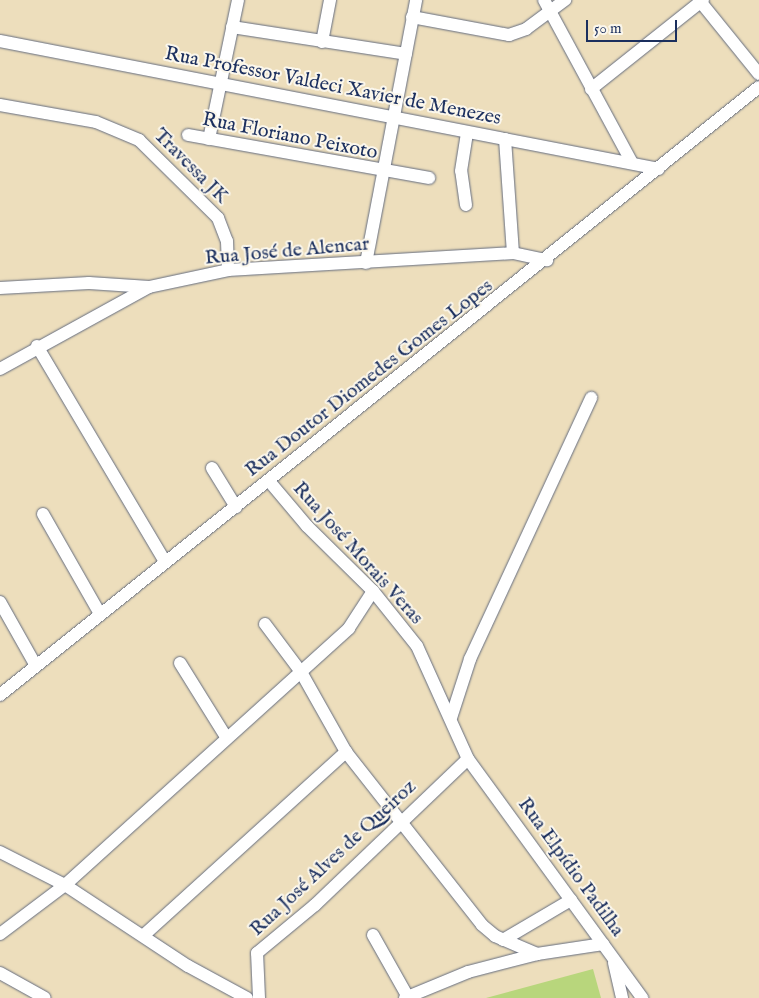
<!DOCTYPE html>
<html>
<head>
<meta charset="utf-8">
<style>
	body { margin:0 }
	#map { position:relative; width:759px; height:998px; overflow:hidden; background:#eddebc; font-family:"IM FELL English",serif }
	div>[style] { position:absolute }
	.green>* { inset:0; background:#b8d67c }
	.roads { filter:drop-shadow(0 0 1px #646c7f) drop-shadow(0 0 1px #646c7f) }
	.minor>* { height:12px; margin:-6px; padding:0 6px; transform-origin:6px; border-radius:6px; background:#fff }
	span { translate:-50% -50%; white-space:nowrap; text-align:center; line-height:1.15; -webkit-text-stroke:4px #fbf7ec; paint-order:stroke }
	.street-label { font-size:20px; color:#1b2f5e }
	.scale { position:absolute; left:586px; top:20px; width:91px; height:22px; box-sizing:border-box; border:2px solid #1b2f5e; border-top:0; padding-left:6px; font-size:15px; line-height:18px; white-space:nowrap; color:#1b2f5e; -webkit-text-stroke:4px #fbf7ec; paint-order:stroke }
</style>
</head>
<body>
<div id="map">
	<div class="green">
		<i style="clip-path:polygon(593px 969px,601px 998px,486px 998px)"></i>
	</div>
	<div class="roads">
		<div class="minor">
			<i style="left:544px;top:0;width:185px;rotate:61.6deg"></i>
			<i style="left:699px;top:0;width:95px;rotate:51deg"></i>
			<i style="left:412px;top:17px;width:99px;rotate:10.5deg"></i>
			<i style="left:509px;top:35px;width:18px;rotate:-19deg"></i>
			<i style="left:526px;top:29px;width:49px;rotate:-36.6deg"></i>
			<i style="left:232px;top:27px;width:176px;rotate:8.8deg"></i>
			<i style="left:0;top:41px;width:671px;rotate:10.99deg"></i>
			<i style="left:322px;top:42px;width:43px;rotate:-79.2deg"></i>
			<i style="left:591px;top:89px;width:143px;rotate:-38.5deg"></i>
			<i style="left:0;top:105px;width:97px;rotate:10deg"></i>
			<i style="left:96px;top:122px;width:47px;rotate:22.7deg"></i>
			<i style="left:139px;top:140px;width:111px;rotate:44.6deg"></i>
			<i style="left:218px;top:218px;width:25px;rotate:69deg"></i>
			<i style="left:227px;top:241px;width:29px;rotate:88deg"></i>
			<i style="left:188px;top:135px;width:245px;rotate:10.1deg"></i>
			<i style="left:209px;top:139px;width:142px;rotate:-78.2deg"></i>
			<i style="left:505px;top:139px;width:114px;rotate:86deg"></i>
			<i style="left:466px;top:205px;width:34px;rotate:-98deg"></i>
			<i style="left:461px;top:171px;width:39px;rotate:-81deg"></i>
			<i style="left:366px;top:263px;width:268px;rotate:-79.2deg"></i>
			<i style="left:0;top:288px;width:89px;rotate:-3.2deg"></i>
			<i style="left:89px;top:283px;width:60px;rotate:3.8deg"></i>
			<i style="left:149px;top:287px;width:81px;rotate:-12.1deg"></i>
			<i style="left:228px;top:270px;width:286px;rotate:-3.4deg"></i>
			<i style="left:513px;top:253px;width:35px;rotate:12deg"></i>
			<i style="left:37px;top:346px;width:251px;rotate:59.3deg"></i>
			<i style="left:0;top:369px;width:170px;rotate:-28.8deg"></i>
			<i style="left:212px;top:468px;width:46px;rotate:58.4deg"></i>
			<i style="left:269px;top:481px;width:59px;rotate:49.8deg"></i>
			<i style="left:307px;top:526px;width:93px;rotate:44.6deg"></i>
			<i style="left:373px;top:591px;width:70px;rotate:51.3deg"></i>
			<i style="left:417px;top:646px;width:124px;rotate:65.7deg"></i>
			<i style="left:468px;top:759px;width:296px;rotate:53.9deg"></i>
			<i style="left:43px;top:514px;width:115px;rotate:60.3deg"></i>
			<i style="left:0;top:602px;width:73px;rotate:60.6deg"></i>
			<i style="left:265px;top:624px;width:60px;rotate:53.1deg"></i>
			<i style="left:301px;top:672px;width:92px;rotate:60.6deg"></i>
			<i style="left:346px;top:752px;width:220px;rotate:51.8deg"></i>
			<i style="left:482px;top:925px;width:17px;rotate:40deg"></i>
			<i style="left:495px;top:936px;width:46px;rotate:23.2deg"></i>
			<i style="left:180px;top:663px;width:87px;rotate:58.1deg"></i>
			<i style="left:0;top:695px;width:972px;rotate:-38.7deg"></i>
			<i style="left:451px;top:718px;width:62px;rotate:-72.1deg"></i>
			<i style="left:470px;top:659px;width:288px;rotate:-65.1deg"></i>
			<i style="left:0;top:852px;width:73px;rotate:26.9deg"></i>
			<i style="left:65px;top:885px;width:147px;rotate:33.4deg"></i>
			<i style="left:188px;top:966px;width:67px;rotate:28.5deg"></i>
			<i style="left:0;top:934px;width:81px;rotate:-37deg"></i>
			<i style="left:65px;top:885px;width:383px;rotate:-42.1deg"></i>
			<i style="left:349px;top:628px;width:44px;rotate:-57deg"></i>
			<i style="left:144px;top:935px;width:273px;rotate:-42.2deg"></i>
			<i style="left:373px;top:935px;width:71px;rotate:60.6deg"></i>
			<i style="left:503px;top:940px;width:79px;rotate:-30.5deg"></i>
			<i style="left:614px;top:963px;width:36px;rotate:77deg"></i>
			<i style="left:0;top:973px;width:51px;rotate:29.1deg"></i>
			<i style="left:259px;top:998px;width:45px;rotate:-92.5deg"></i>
			<i style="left:257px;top:953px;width:75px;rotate:-39.6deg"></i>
			<i style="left:315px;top:905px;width:211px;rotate:-43.7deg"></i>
			<i style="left:405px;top:998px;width:68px;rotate:-22.4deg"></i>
			<i style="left:468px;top:972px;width:71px;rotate:-14.6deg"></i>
			<i style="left:537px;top:954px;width:67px;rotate:-8.6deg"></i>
		</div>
	</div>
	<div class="street-label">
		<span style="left:333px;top:86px;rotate:11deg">Rua Professor Valdeci Xavier de Menezes</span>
		<span style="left:290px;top:136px;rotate:11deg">Rua Floriano Peixoto</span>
		<span style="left:191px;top:166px;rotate:45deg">Travessa JK</span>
		<span style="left:287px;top:251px;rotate:-5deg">Rua José de Alencar</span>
		<span style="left:369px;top:378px;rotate:-38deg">Rua Doutor Diomedes Gomes Lopes</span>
		<span style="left:358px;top:553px;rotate:48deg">Rua José Morais Veras</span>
		<span style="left:333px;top:858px;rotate:-43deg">Rua José Alves de Queiroz</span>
		<span style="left:571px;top:867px;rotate:54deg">Rua Elpídio Padilha</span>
	</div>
	<div class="scale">50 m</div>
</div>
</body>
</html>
